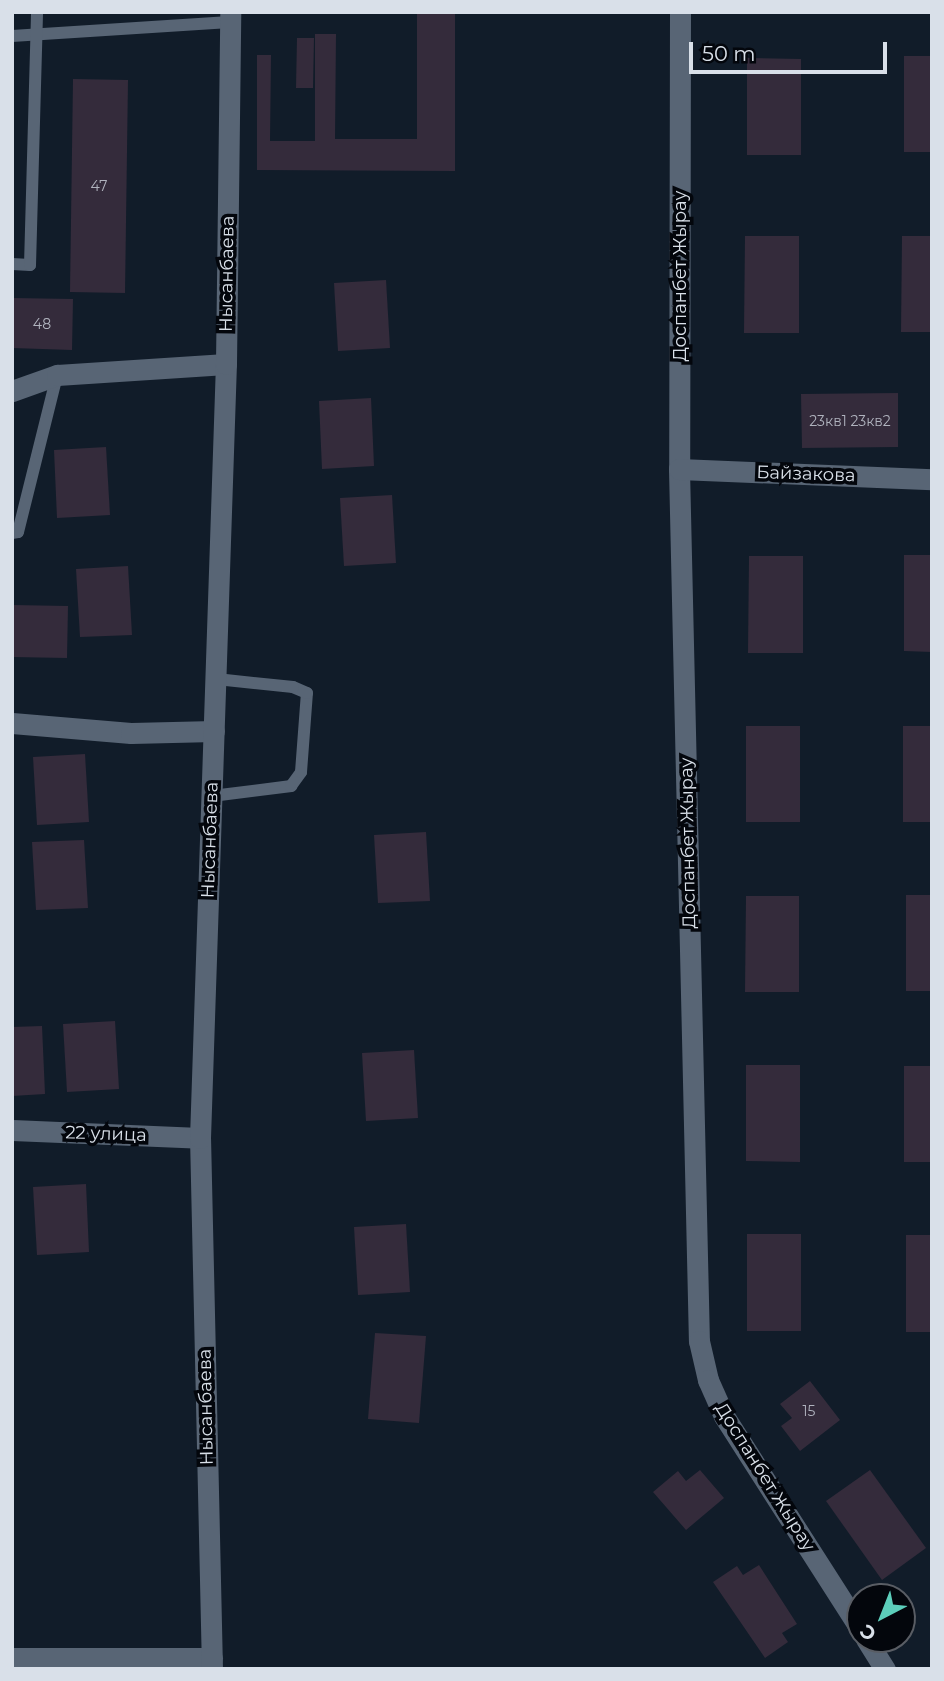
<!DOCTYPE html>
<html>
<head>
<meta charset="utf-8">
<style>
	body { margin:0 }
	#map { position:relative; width:944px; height:1681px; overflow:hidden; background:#111c29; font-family:Montserrat,sans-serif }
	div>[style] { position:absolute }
	.building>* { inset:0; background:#342b3b }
	.service>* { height:12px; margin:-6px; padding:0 6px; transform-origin:6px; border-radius:6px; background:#586575 }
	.minor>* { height:21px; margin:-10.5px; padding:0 10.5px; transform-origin:10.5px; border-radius:10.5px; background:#586575 }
	.tertiary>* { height:21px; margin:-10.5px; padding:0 10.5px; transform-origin:10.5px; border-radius:10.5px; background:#586575 }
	span { translate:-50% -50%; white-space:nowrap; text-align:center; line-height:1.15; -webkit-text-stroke:7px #03060c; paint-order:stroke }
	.number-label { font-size:14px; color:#b0b3be }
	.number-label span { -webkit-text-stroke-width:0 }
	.street-label { font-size:18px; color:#d9e0e9 }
	.frame { position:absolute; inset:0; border:14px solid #d9e0e9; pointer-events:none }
	.north { position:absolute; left:846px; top:1583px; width:70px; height:70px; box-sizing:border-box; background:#03060c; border:2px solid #595d64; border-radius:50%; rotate:222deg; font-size:19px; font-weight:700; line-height:28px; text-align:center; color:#d9e0e9 }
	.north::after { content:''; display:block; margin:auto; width:24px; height:32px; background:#5ccebb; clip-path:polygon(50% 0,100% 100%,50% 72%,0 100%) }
	.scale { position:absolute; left:689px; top:42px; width:198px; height:32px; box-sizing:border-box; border:4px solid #d9e0e9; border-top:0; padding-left:9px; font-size:21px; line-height:24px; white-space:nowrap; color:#d9e0e9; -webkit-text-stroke:5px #03060c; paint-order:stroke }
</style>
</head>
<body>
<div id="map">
	<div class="building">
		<i style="clip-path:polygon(417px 12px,455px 12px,455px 171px,257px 170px,257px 55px,271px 55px,270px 141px,315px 141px,315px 34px,336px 34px,335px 139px,417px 139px)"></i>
		<i style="clip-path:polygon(297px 38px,314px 38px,313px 88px,296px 88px)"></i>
		<i style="clip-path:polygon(904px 56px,932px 56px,932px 152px,904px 152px)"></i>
		<i style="clip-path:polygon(747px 58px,801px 59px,801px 155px,747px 155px)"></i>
		<i style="clip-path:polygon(73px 79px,128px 80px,125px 293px,70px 292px)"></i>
		<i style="clip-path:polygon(745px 236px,799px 236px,799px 333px,744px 333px)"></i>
		<i style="clip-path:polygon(902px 236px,932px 236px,932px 332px,901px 332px)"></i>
		<i style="clip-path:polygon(386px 280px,390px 348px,338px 351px,334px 283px)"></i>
		<i style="clip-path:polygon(12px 298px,73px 299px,72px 350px,12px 348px)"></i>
		<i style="clip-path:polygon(898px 393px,898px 447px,802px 448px,801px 394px)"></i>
		<i style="clip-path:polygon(371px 398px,374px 466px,322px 469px,319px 401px)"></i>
		<i style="clip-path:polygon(106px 447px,110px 515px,57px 518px,54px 450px)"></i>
		<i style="clip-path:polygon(392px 495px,396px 563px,344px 566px,340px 498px)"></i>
		<i style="clip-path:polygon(904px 555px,932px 555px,932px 652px,904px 651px)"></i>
		<i style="clip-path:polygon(749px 556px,803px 556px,803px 653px,748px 653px)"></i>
		<i style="clip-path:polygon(128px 566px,132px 635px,80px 637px,76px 569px)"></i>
		<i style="clip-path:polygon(12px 605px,68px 606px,67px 658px,12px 657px)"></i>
		<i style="clip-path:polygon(746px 726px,800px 726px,800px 822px,746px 822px)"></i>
		<i style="clip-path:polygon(903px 726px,932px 726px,932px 822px,903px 822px)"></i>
		<i style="clip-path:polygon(85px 754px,89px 822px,37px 825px,33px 757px)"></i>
		<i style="clip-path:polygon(426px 832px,430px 901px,378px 903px,374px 835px)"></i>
		<i style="clip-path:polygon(84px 840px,88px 908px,36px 910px,32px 842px)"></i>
		<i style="clip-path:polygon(906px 895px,932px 895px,932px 991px,906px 991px)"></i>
		<i style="clip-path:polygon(746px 896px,799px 896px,799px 992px,745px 992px)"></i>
		<i style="clip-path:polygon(115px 1021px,119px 1089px,67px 1092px,63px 1024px)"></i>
		<i style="clip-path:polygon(42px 1026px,45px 1094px,12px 1096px,12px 1027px)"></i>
		<i style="clip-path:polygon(414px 1050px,418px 1118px,366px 1121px,362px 1053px)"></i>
		<i style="clip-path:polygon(746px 1065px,800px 1065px,800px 1162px,746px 1161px)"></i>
		<i style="clip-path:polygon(904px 1066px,932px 1066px,932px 1162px,904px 1162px)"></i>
		<i style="clip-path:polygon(86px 1184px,89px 1252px,37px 1255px,33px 1187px)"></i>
		<i style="clip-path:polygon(406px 1224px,410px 1292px,358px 1295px,354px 1227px)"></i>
		<i style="clip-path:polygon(747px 1234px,801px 1234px,801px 1331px,747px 1331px)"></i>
		<i style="clip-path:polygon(906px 1235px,932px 1235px,932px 1332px,906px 1332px)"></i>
		<i style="clip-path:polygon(375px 1333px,426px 1336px,419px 1423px,368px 1419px)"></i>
		<i style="clip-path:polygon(810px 1381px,840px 1420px,800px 1451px,781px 1426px,792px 1418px,780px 1404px)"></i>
		<i style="clip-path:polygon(700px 1470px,724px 1498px,686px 1530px,653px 1492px,678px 1471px,686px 1481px)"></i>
		<i style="clip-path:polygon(870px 1470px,926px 1548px,882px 1580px,826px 1501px)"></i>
		<i style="clip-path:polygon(759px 1565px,797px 1624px,782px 1633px,788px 1642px,765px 1658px,713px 1582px,737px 1566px,743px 1575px)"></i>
	</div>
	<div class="service">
		<i style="left:12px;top:36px;width:218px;rotate:-3.7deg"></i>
		<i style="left:12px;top:264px;width:18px;rotate:3deg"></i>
		<i style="left:30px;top:265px;width:253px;rotate:-88.4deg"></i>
		<i style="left:12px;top:533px;width:6px;rotate:-9deg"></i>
		<i style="left:18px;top:532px;width:162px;rotate:-76deg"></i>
		<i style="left:212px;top:796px;width:80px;rotate:-7.2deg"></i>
		<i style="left:291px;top:786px;width:17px;rotate:-54deg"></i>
		<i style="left:301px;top:772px;width:79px;rotate:-85.7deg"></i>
		<i style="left:307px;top:693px;width:15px;rotate:-157deg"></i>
		<i style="left:293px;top:687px;width:77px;rotate:-174.1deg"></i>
	</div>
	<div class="minor">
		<i style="left:680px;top:12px;width:457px;rotate:90.1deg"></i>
		<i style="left:679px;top:469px;width:872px;rotate:88.69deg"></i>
		<i style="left:699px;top:1341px;width:40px;rotate:77deg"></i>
		<i style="left:708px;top:1380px;width:39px;rotate:66deg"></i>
		<i style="left:724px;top:1416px;width:253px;rotate:57.4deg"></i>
		<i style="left:12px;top:391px;width:48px;rotate:-19.6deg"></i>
		<i style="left:57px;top:375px;width:169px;rotate:-3.7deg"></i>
		<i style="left:679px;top:469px;width:253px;rotate:2.3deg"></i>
		<i style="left:12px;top:723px;width:119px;rotate:4.8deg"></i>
		<i style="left:131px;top:733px;width:83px;rotate:-1.4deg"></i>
		<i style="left:12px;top:1130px;width:188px;rotate:2.4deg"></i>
		<i style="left:866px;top:1639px;width:36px;rotate:58deg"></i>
		<i style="left:12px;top:1658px;width:200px"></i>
	</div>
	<div class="tertiary">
		<i style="left:212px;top:1669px;width:531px;rotate:-91.29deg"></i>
		<i style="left:200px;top:1138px;width:774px;rotate:-88.08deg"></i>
		<i style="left:226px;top:364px;width:352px;rotate:-89.3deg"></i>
	</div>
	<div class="number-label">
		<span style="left:99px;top:186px">47</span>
		<span style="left:42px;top:324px">48</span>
		<span style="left:850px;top:421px">23кв1 23кв2</span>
		<span style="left:809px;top:1411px">15</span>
	</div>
	<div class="street-label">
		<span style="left:227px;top:274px;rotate:-89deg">Нысанбаева</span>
		<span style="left:680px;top:276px;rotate:-90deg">Доспанбет Жырау</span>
		<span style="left:806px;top:474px;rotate:2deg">Байзакова</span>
		<span style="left:210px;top:840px;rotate:-88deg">Нысанбаева</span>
		<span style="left:688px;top:843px;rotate:-91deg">Доспанбет Жырау</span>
		<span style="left:106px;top:1134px;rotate:2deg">22 улица</span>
		<span style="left:206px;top:1407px;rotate:-91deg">Нысанбаева</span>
		<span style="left:765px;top:1477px;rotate:58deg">Доспанбет Жырау</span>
	</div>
	<div class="frame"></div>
	<div class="north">С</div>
	<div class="scale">50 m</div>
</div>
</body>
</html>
